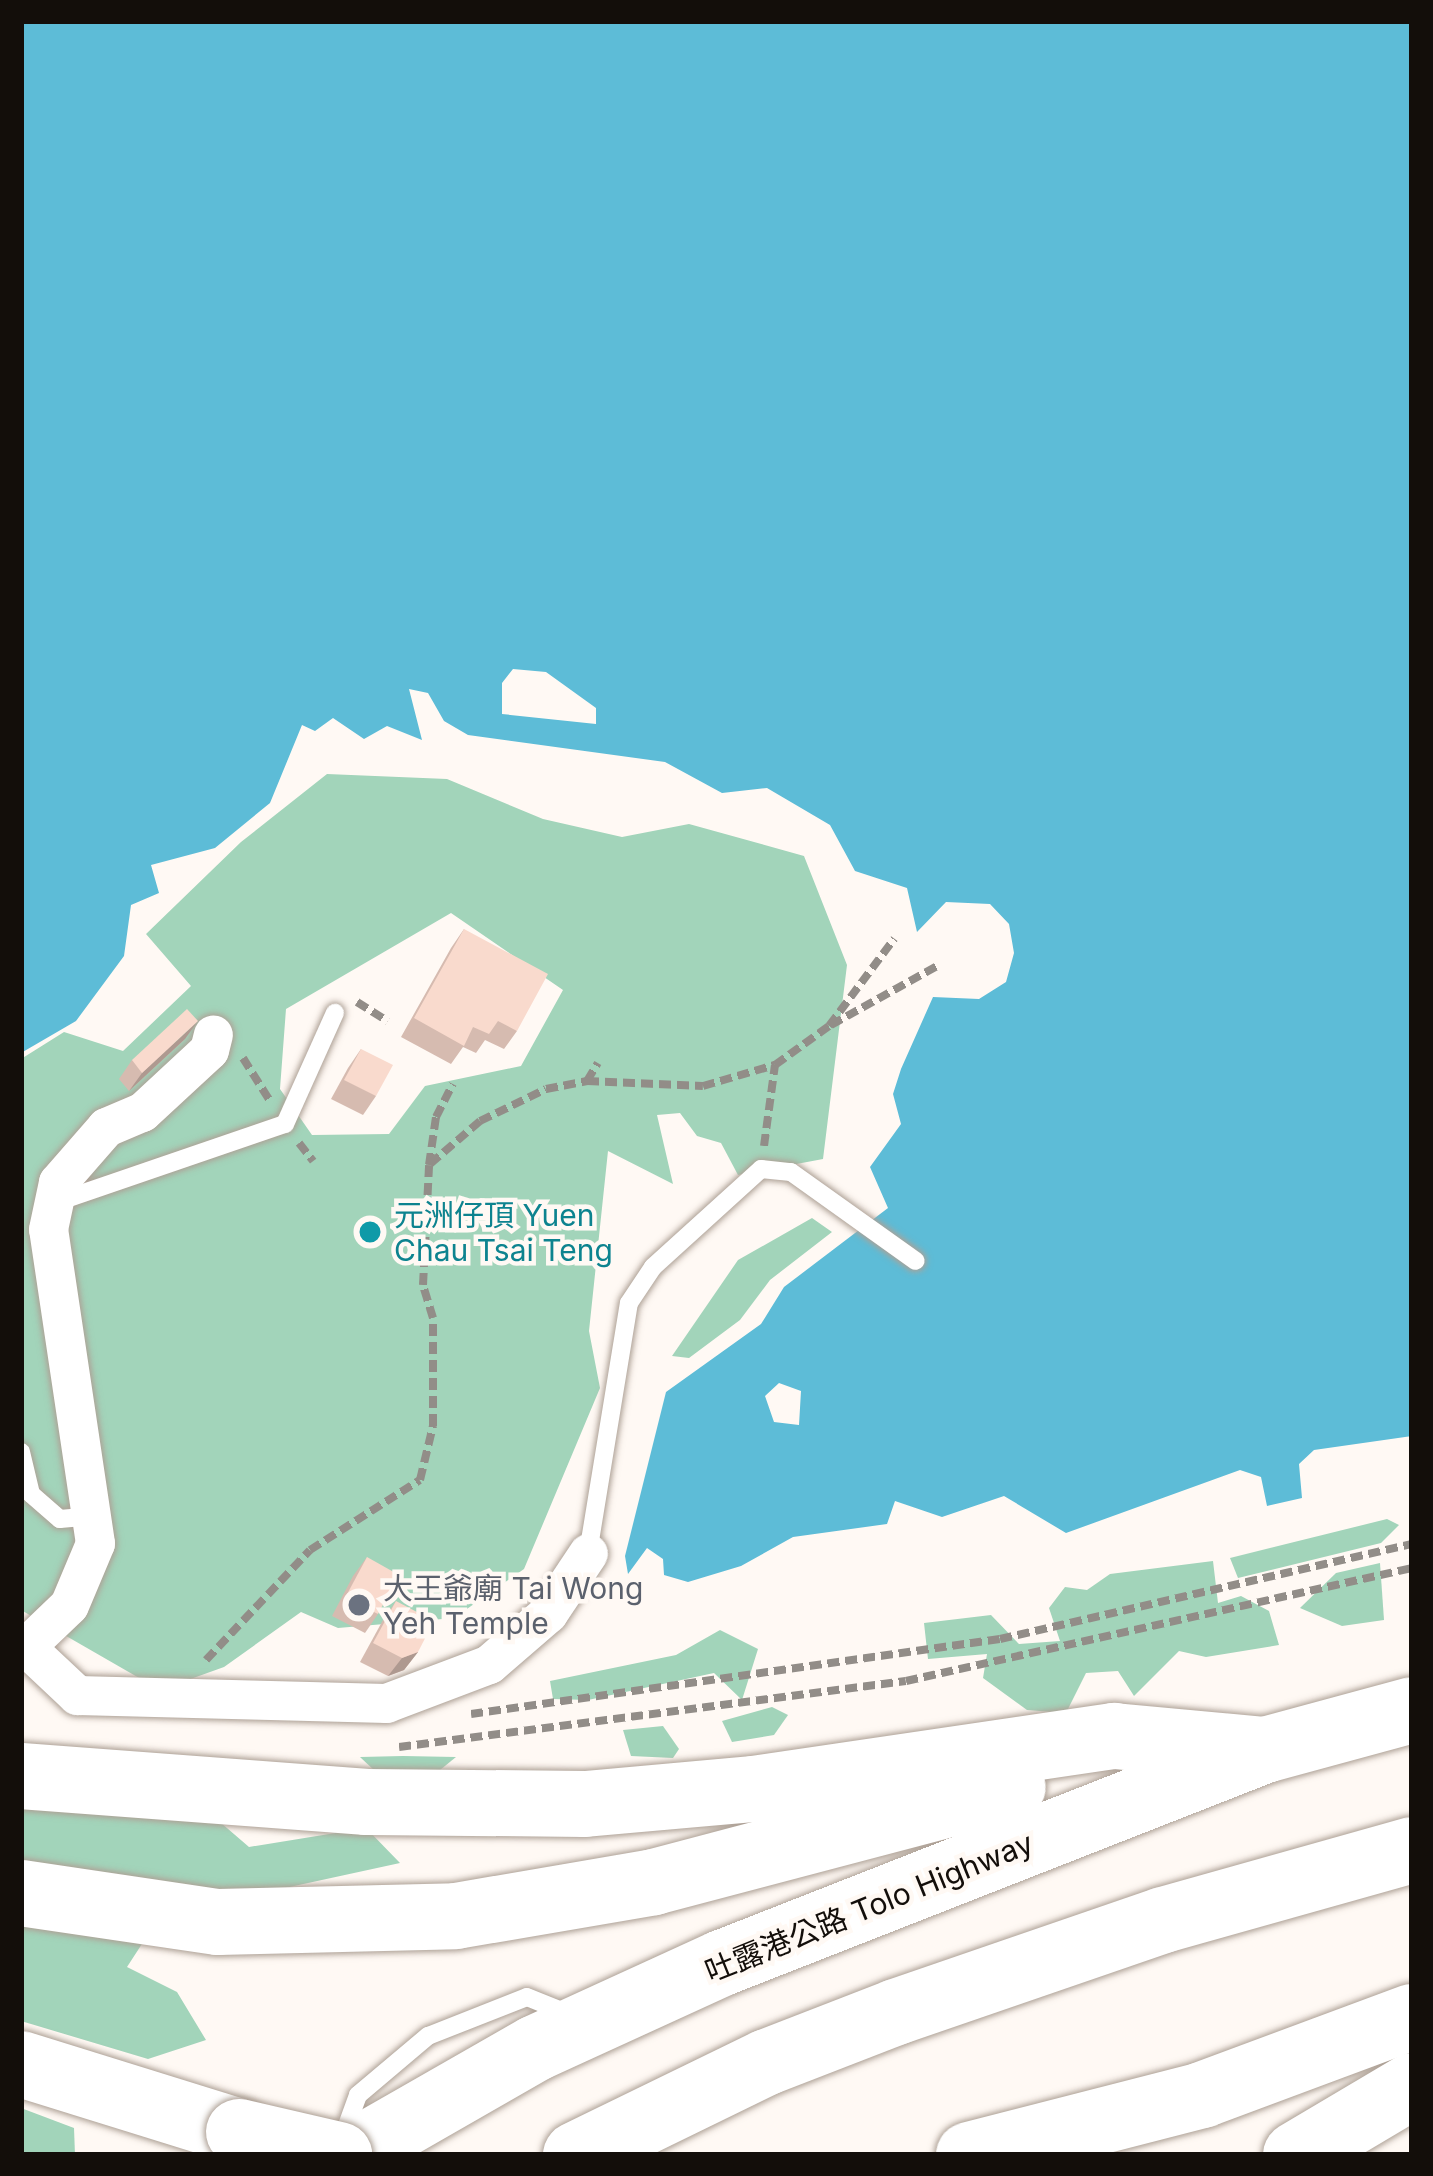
<!DOCTYPE html>
<html>
<head>
<meta charset="utf-8">
<style>
	body { margin:0 }
	#map { position:relative; width:1433px; height:2176px; overflow:hidden; background:#fff9f4; font-family:Inter,"Noto Sans TC",sans-serif }
	div>[style] { position:absolute }
	.green>* { inset:0; background:#a2d4ba }
	.water>* { inset:0; background:#5dbcd7 }
	.path>* { height:8px; margin-top:-4px; transform-origin:0; background:repeating-linear-gradient(90deg,#928d88 0 12px,transparent 0 18px) }
	.roads { filter:drop-shadow(0 0 3px #aea196) drop-shadow(0 0 3px #aea196) }
	.service>* { height:18px; margin:-9px; padding:0 9px; transform-origin:9px; border-radius:9px; background:#fff }
	.minor>* { height:39px; margin:-19.5px; padding:0 19.5px; transform-origin:19.5px; border-radius:19.5px; background:#fff }
	.motorway>* { height:66px; margin:-33px; padding:0 33px; transform-origin:33px; border-radius:33px; background:#fff }
	.bridges { filter:drop-shadow(0 0 3px #aea196) drop-shadow(0 0 3px #aea196) }
	.motorway-bridge>* { height:66px; margin:-33px; padding:0 33px; transform-origin:33px; border-radius:33px; background:#fff }
	.wall>* { inset:0; background:#d6bbb0 }
	.shaded-wall>* { inset:0; background:#ae9990 }
	.building>* { inset:0; background:#f9dacd }
	.dots>* { width:33px; height:33px; translate:-50% -50%; box-sizing:border-box; border:6px solid #fff9f4; border-radius:50% }
	span { translate:-50% -50%; white-space:nowrap; text-align:center; line-height:1.15; -webkit-text-stroke:9px #fff9f4; paint-order:stroke }
	.culture-label { font-size:30px; color:#0d838f }
	.left { translate:0 -50%; text-align:left }
	.worship-label { font-size:30px; color:#5b616d }
	.street-label { font-size:30px; color:#130e0a }
	.frame { position:absolute; inset:0; border:24px solid #130e0a; pointer-events:none }
</style>
</head>
<body>
<div id="map">
	<div class="green">
		<i style="clip-path:polygon(evenodd,327px 774px,447px 779px,543px 819px,622px 837px,689px 824px,804px 856px,847px 965px,823px 1159px,738px 1175px,721px 1143px,697px 1136px,680px 1113px,657px 1115px,673px 1184px,608px 1151px,589px 1331px,600px 1388px,524px 1569px,454px 1618px,338px 1628px,301px 1612px,224px 1667px,160px 1690px,21px 1610px,21px 1059px,64px 1032px,123px 1051px,191px 986px,146px 934px,241px 842px,327px 774px,451px 913px,563px 990px,521px 1066px,425px 1086px,389px 1134px,312px 1135px,280px 1089px,286px 1009px,451px 913px)"></i>
		<i style="clip-path:polygon(812px 1218px,832px 1232px,770px 1280px,740px 1320px,689px 1358px,672px 1356px,738px 1260px)"></i>
		<i style="clip-path:polygon(1387px 1519px,1399px 1525px,1381px 1543px,1238px 1578px,1230px 1558px)"></i>
		<i style="clip-path:polygon(1213px 1561px,1218px 1603px,1241px 1596px,1269px 1611px,1279px 1645px,1206px 1657px,1179px 1651px,1134px 1696px,1118px 1671px,1086px 1673px,1066px 1713px,1027px 1710px,983px 1678px,987px 1654px,928px 1659px,924px 1623px,991px 1615px,1019px 1644px,1060px 1641px,1049px 1608px,1065px 1587px,1087px 1590px,1110px 1574px)"></i>
		<i style="clip-path:polygon(1380px 1563px,1384px 1620px,1342px 1626px,1300px 1608px,1336px 1573px)"></i>
		<i style="clip-path:polygon(720px 1630px,758px 1649px,742px 1700px,714px 1673px,588px 1700px,553px 1699px,550px 1681px,676px 1655px)"></i>
		<i style="clip-path:polygon(772px 1707px,788px 1715px,774px 1735px,732px 1742px,722px 1721px)"></i>
		<i style="clip-path:polygon(663px 1726px,679px 1749px,673px 1758px,631px 1756px,623px 1730px)"></i>
		<i style="clip-path:polygon(360px 1757px,403px 1756px,456px 1757px,429px 1779px,376px 1772px)"></i>
		<i style="clip-path:polygon(21px 1759px,213px 1816px,249px 1847px,366px 1828px,400px 1863px,253px 1895px,151px 1930px,127px 1967px,177px 1992px,206px 2040px,148px 2059px,21px 2021px)"></i>
		<i style="clip-path:polygon(21px 2108px,74px 2128px,75px 2155px,21px 2155px)"></i>
	</div>
	<div class="water">
		<i style="clip-path:polygon(evenodd,21px 21px,1412px 21px,1412px 1436px,1314px 1450px,1299px 1464px,1302px 1498px,1267px 1506px,1261px 1477px,1240px 1470px,1066px 1533px,1004px 1496px,942px 1517px,895px 1501px,887px 1524px,793px 1537px,741px 1566px,688px 1582px,664px 1575px,663px 1559px,647px 1548px,628px 1574px,625px 1556px,666px 1392px,761px 1324px,784px 1287px,888px 1208px,870px 1167px,901px 1124px,893px 1094px,901px 1069px,933px 997px,979px 999px,1006px 982px,1014px 953px,1009px 924px,990px 904px,946px 902px,917px 932px,907px 888px,855px 871px,830px 825px,767px 788px,722px 793px,665px 762px,468px 735px,444px 721px,428px 693px,409px 689px,422px 740px,387px 726px,364px 739px,333px 718px,315px 731px,302px 725px,270px 803px,215px 848px,151px 865px,159px 893px,131px 905px,124px 956px,76px 1021px,21px 1053px,21px 21px,513px 669px,546px 672px,596px 708px,596px 724px,502px 714px,502px 683px,513px 669px,21px 21px,779px 1383px,801px 1391px,799px 1425px,774px 1422px,765px 1396px,779px 1383px)"></i>
	</div>
	<div class="path">
		<i style="left:357px;top:1002px;width:36px;rotate:32deg"></i>
		<i style="left:831px;top:1025px;width:124px;rotate:-29.1deg"></i>
		<i style="left:243px;top:1058px;width:51px;rotate:57.9deg"></i>
		<i style="left:587px;top:1081px;width:21px;rotate:-59deg"></i>
		<i style="left:299px;top:1143px;width:23px;rotate:52deg"></i>
		<i style="left:764px;top:1146px;width:82px;rotate:-82.3deg"></i>
		<i style="left:430px;top:1164px;width:66px;rotate:-40.7deg"></i>
		<i style="left:480px;top:1121px;width:73px;rotate:-25.9deg"></i>
		<i style="left:546px;top:1089px;width:42px;rotate:-11deg"></i>
		<i style="left:587px;top:1081px;width:116px;rotate:2.5deg"></i>
		<i style="left:703px;top:1086px;width:75px;rotate:-16.3deg"></i>
		<i style="left:775px;top:1065px;width:67px;rotate:-35.8deg"></i>
		<i style="left:829px;top:1026px;width:109px;rotate:-53.2deg"></i>
		<i style="left:206px;top:1660px;width:151px;rotate:-46.6deg"></i>
		<i style="left:310px;top:1550px;width:130px;rotate:-32.5deg"></i>
		<i style="left:420px;top:1480px;width:56px;rotate:-76.5deg"></i>
		<i style="left:433px;top:1426px;width:108px;rotate:-90deg"></i>
		<i style="left:433px;top:1318px;width:34px;rotate:-107deg"></i>
		<i style="left:423px;top:1285px;width:120px;rotate:-87.1deg"></i>
		<i style="left:429px;top:1165px;width:49px;rotate:-81.7deg"></i>
		<i style="left:436px;top:1117px;width:37px;rotate:-63deg"></i>
		<i style="left:471px;top:1714px;width:534px;rotate:-8.07deg"></i>
		<i style="left:1000px;top:1639px;width:423px;rotate:-13deg"></i>
		<i style="left:399px;top:1747px;width:511px;rotate:-7.42deg"></i>
		<i style="left:906px;top:1681px;width:518px;rotate:-12.59deg"></i>
	</div>
	<div class="roads">
		<div class="service">
			<i style="left:54px;top:1203px;width:244px;rotate:-18.9deg"></i>
			<i style="left:285px;top:1124px;width:122px;rotate:-65.8deg"></i>
			<i style="left:21px;top:1452px;width:43px;rotate:76.6deg"></i>
			<i style="left:31px;top:1494px;width:38px;rotate:41deg"></i>
			<i style="left:60px;top:1519px;width:34px;rotate:-5deg"></i>
			<i style="left:588px;top:1553px;width:253px;rotate:-80.7deg"></i>
			<i style="left:629px;top:1303px;width:43px;rotate:-56.3deg"></i>
			<i style="left:653px;top:1267px;width:146px;rotate:-42.2deg"></i>
			<i style="left:761px;top:1169px;width:30px;rotate:6deg"></i>
			<i style="left:791px;top:1172px;width:153px;rotate:35.5deg"></i>
			<i style="left:342px;top:2139px;width:47px;rotate:-70deg"></i>
			<i style="left:358px;top:2095px;width:92px;rotate:-40.1deg"></i>
			<i style="left:428px;top:2036px;width:106px;rotate:-21.5deg"></i>
			<i style="left:527px;top:1997px;width:45px;rotate:22deg"></i>
		</div>
		<div class="minor">
			<i style="left:29px;top:1650px;width:66px;rotate:43.2deg"></i>
			<i style="left:77px;top:1695px;width:309px;rotate:1.5deg"></i>
			<i style="left:386px;top:1703px;width:110px;rotate:-20.7deg"></i>
			<i style="left:489px;top:1664px;width:78px;rotate:-40.8deg"></i>
			<i style="left:548px;top:1613px;width:72px;rotate:-56.3deg"></i>
			<i style="left:21px;top:1651px;width:66px;rotate:-43.8deg"></i>
			<i style="left:69px;top:1605px;width:67px;rotate:-67.2deg"></i>
			<i style="left:95px;top:1543px;width:317px;rotate:-98.5deg"></i>
			<i style="left:48px;top:1229px;width:48px;rotate:-78deg"></i>
			<i style="left:58px;top:1182px;width:73px;rotate:-48.9deg"></i>
			<i style="left:106px;top:1127px;width:39px;rotate:-23deg"></i>
			<i style="left:142px;top:1112px;width:91px;rotate:-42.8deg"></i>
			<i style="left:209px;top:1050px;width:16px;rotate:-76deg"></i>
		</div>
		<div class="motorway">
			<i style="left:21px;top:1776px;width:347px;rotate:4.3deg"></i>
			<i style="left:367px;top:1802px;width:218px;rotate:0.5deg"></i>
			<i style="left:585px;top:1804px;width:170px;rotate:-5.1deg"></i>
			<i style="left:754px;top:1789px;width:364px;rotate:-8.4deg"></i>
			<i style="left:1114px;top:1736px;width:152px;rotate:5.3deg"></i>
			<i style="left:21px;top:1893px;width:199px;rotate:8.4deg"></i>
			<i style="left:218px;top:1922px;width:238px;rotate:-1.4deg"></i>
			<i style="left:456px;top:1916px;width:201px;rotate:-9.7deg"></i>
			<i style="left:654px;top:1882px;width:371px;rotate:-14.8deg"></i>
			<i style="left:21px;top:2064px;width:228px;rotate:17.3deg"></i>
			<i style="left:349px;top:2155px;width:215px;rotate:-29.8deg"></i>
			<i style="left:536px;top:2048px;width:205px;rotate:-24.6deg"></i>
			<i style="left:722px;top:1963px;width:583px;rotate:-21.42deg"></i>
			<i style="left:1265px;top:1750px;width:152px;rotate:-15.2deg"></i>
			<i style="left:576px;top:2155px;width:212px;rotate:-26deg"></i>
			<i style="left:767px;top:2062px;width:138px;rotate:-21.2deg"></i>
			<i style="left:896px;top:2012px;width:282px;rotate:-19deg"></i>
			<i style="left:1163px;top:1920px;width:259px;rotate:-15.7deg"></i>
			<i style="left:969px;top:2155px;width:241px;rotate:-14.4deg"></i>
			<i style="left:1202px;top:2095px;width:224px;rotate:-20.4deg"></i>
			<i style="left:1296px;top:2155px;width:135px;rotate:-30.7deg"></i>
		</div>
	</div>
	<div class="bridges">
		<div class="motorway-bridge">
			<i style="left:239px;top:2132px;width:103px;rotate:13deg"></i>
		</div>
	</div>
	<div class="wall">
		<i style="clip-path:polygon(464px 929px,517px 1031px,504px 1049px,485px 1040px,476px 1053px,463px 1047px,451px 1064px,401px 1037px,451px 948px)"></i>
		<i style="clip-path:polygon(185px 1039px,129px 1091px,119px 1079px,132px 1060px)"></i>
		<i style="clip-path:polygon(361px 1049px,376px 1096px,363px 1115px,331px 1099px,348px 1068px)"></i>
		<i style="clip-path:polygon(367px 1557px,378px 1614px,365px 1633px,332px 1616px,353px 1576px)"></i>
		<i style="clip-path:polygon(396px 1601px,418px 1652px,404px 1670px,388px 1676px,360px 1662px,383px 1620px)"></i>
	</div>
	<div class="shaded-wall">
		<i style="clip-path:polygon(198px 1021px,185px 1039px,129px 1091px,142px 1073px)"></i>
		<i style="clip-path:polygon(418px 1652px,404px 1670px,388px 1676px,402px 1658px)"></i>
	</div>
	<div class="building">
		<i style="clip-path:polygon(464px 929px,548px 974px,517px 1031px,498px 1021px,489px 1034px,473px 1027px,464px 1046px,414px 1018px)"></i>
		<i style="clip-path:polygon(187px 1009px,198px 1021px,142px 1073px,132px 1060px)"></i>
		<i style="clip-path:polygon(361px 1049px,393px 1065px,376px 1096px,344px 1080px)"></i>
		<i style="clip-path:polygon(367px 1557px,399px 1575px,378px 1614px,345px 1598px)"></i>
		<i style="clip-path:polygon(396px 1601px,434px 1621px,418px 1652px,402px 1658px,373px 1643px)"></i>
	</div>
	<div class="dots">
		<i style="left:370px;top:1232px;background:#0f9aa8"></i>
		<i style="left:359px;top:1605px;background:#6b7280"></i>
	</div>
	<div class="culture-label">
		<span class="left" style="left:394px;top:1232px">元洲仔頂 Yuen<br>Chau Tsai Teng</span>
	</div>
	<div class="worship-label">
		<span class="left" style="left:383px;top:1605px">大王爺廟 Tai Wong<br>Yeh Temple</span>
	</div>
	<div class="street-label">
		<span style="left:869px;top:1907px;rotate:-22deg">吐露港公路 Tolo Highway</span>
	</div>
	<div class="frame"></div>
</div>
</body>
</html>
